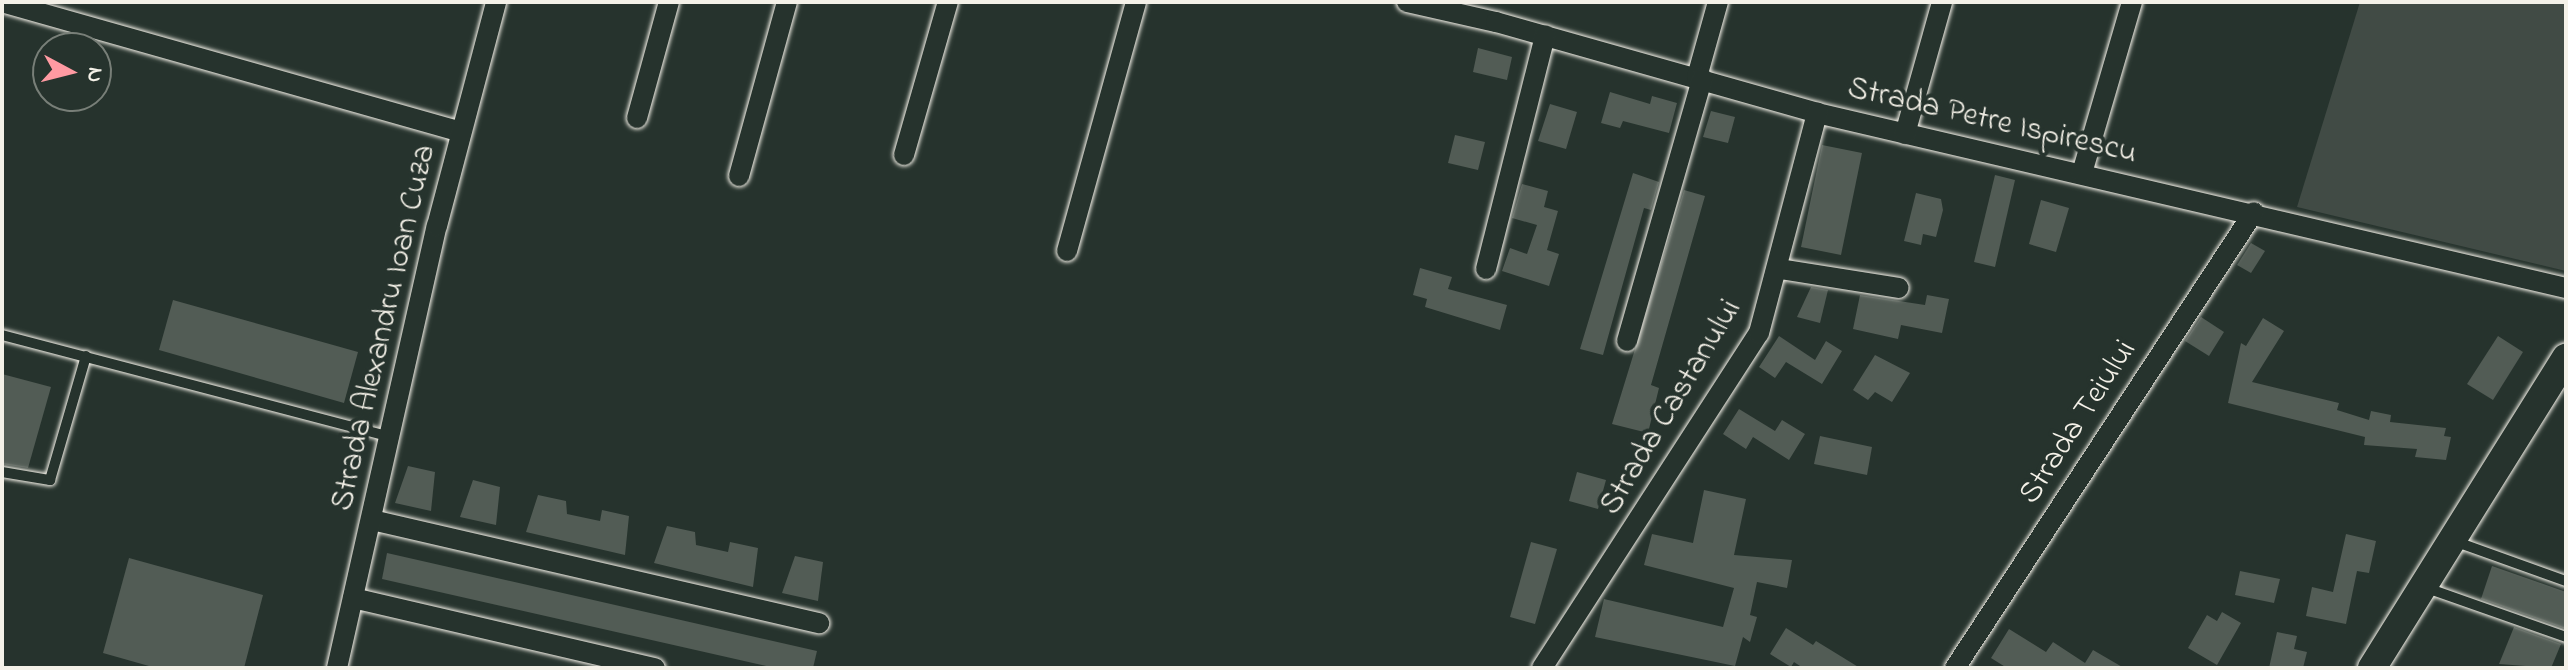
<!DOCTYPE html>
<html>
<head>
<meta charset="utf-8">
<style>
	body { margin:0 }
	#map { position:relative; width:2568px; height:670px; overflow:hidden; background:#26332d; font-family:"Indie Flower",sans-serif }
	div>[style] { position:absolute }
	.green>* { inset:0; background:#414b45 }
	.building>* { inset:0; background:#525c55 }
	.roads { filter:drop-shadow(0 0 2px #f4f1e8) drop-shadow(0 0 2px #f4f1e8) }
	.lane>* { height:10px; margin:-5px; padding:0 5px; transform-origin:5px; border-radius:5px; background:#26332d }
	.street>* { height:20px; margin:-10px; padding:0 10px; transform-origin:10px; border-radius:10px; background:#26332d }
	.secondary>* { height:28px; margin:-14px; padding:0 14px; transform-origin:14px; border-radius:14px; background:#26332d }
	span { translate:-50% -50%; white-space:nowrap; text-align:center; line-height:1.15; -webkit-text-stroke:8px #26332d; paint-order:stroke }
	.street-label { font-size:32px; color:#f4f1e8 }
	.frame { position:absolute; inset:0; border:4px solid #f4f1e8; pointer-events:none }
	.north { position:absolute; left:32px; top:32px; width:80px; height:80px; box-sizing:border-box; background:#26332d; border:2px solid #787f78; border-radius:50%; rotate:97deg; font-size:22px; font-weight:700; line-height:32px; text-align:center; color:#f4f1e8 }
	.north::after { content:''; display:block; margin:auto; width:28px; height:36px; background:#ff9aa2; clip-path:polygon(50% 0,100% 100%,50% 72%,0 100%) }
</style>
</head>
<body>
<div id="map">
	<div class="green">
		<i style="clip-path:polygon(2360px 2px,2566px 2px,2566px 271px,2297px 207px)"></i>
	</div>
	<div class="building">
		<i style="clip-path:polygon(1478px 48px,1512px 57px,1507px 80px,1473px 72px)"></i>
		<i style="clip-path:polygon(1610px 92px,1650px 104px,1652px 96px,1677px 103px,1669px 133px,1623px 121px,1620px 128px,1601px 123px)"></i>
		<i style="clip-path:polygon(1550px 104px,1577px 112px,1566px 149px,1538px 141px)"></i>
		<i style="clip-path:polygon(1711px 111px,1735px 117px,1728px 143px,1703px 137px)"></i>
		<i style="clip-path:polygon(1455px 135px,1485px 142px,1478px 170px,1448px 163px)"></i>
		<i style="clip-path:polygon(1822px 145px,1862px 153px,1841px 255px,1801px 247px)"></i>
		<i style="clip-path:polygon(1633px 173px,1659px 182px,1651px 210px,1644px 208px,1603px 355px,1580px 349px)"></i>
		<i style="clip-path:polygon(1995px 175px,2015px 180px,1995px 267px,1974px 262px)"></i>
		<i style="clip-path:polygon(1522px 184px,1548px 191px,1544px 207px,1558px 211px,1547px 250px,1559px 254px,1549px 286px,1502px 271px,1510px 248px,1527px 254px,1537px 225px,1512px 218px)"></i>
		<i style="clip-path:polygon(1684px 190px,1705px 196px,1651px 385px,1659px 388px,1648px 433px,1612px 424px)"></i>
		<i style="clip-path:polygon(1916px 193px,1941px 199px,1943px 210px,1936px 237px,1923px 234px,1921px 245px,1904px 241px)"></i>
		<i style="clip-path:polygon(2041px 200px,2069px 208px,2056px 252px,2029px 244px)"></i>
		<i style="clip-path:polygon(2251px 243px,2265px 251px,2251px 273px,2237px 265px)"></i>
		<i style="clip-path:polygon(1420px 268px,1452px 277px,1448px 289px,1507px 305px,1500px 330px,1425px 307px,1427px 299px,1413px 295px)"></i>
		<i style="clip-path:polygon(1811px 287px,1828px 290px,1820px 323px,1797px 317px)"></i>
		<i style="clip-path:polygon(1860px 295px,1925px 305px,1927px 295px,1949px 299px,1942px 333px,1901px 325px,1898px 339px,1853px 329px)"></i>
		<i style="clip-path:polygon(173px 300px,358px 352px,344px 403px,159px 350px)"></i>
		<i style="clip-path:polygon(2201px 317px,2224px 332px,2209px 356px,2185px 341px)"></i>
		<i style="clip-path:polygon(2263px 318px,2284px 331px,2252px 382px,2339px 403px,2337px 410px,2369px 420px,2371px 411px,2391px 415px,2390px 422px,2446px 428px,2444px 436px,2451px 437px,2446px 460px,2415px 457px,2417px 449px,2364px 445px,2365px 437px,2228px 403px,2241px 343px,2246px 346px)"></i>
		<i style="clip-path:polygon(1779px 336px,1815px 360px,1826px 341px,1842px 351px,1822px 384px,1786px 362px,1775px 378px,1759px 367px)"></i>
		<i style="clip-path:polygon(2498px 336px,2523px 352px,2493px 400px,2467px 384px)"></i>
		<i style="clip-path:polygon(1875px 355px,1910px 373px,1892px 402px,1875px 392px,1868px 400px,1853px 390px)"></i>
		<i style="clip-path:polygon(2px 374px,51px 387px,28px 468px,2px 464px)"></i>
		<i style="clip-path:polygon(1739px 409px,1775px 431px,1782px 420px,1805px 434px,1789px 460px,1753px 437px,1746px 449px,1723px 434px)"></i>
		<i style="clip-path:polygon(1820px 436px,1872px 447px,1867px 475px,1814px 464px)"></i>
		<i style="clip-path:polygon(408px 466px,435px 472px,431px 511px,395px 503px)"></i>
		<i style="clip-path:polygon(1577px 472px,1606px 480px,1598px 509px,1569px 501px)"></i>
		<i style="clip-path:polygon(473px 480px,500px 487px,496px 525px,460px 517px)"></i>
		<i style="clip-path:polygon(1704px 490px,1746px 499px,1734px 555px,1792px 560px,1787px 588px,1757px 582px,1750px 615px,1757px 617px,1750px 642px,1743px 637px,1735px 666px,1595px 637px,1604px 599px,1723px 627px,1734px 588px,1644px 565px,1652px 534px,1693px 543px)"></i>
		<i style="clip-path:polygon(538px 495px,566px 501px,567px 514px,600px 521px,602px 510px,629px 516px,625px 555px,526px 532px)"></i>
		<i style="clip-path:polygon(667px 526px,695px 532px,696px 545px,728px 552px,730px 542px,758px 548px,753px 587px,654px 563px)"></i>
		<i style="clip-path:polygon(2346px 534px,2376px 541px,2369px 573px,2357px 571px,2346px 624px,2306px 616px,2312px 587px,2333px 592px)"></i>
		<i style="clip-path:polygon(1531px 542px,1557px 549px,1535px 624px,1510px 617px)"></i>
		<i style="clip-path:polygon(387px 553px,817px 651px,813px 668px,775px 668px,382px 579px)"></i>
		<i style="clip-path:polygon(795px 556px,823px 562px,818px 601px,782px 593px)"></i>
		<i style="clip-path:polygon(129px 558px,263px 595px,244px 668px,156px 668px,103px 653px)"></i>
		<i style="clip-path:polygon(2492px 566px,2566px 592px,2566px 629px,2481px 599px)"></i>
		<i style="clip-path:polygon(2240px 571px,2280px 579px,2274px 603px,2235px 595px)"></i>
		<i style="clip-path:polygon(2222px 612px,2241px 623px,2217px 665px,2188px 648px,2207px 615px,2217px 621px)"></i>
		<i style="clip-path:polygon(2514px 627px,2561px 644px,2551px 668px,2499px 664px)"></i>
		<i style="clip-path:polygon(1786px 628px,1813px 645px,1816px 641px,1860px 668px,1803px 668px,1794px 662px,1791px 667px,1770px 654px)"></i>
		<i style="clip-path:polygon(2009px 629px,2046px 652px,2053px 642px,2085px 663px,2093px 650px,2124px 668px,2007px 668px,1991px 658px)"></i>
		<i style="clip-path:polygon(2277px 632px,2297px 636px,2294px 649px,2307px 652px,2303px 668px,2269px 668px)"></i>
	</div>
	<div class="roads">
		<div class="lane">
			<i style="left:2px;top:335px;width:401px;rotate:14.7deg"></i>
			<i style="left:2px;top:472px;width:49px;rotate:9.5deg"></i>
			<i style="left:50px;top:480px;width:129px;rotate:-73.8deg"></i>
			<i style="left:2454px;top:541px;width:119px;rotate:19.7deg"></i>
			<i style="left:2424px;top:587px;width:151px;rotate:19.4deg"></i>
		</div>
		<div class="street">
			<i style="left:2px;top:2px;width:477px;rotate:15.8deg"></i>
			<i style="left:1407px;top:2px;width:91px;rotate:12.7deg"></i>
			<i style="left:1496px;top:22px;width:334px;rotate:15.8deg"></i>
			<i style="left:1817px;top:113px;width:769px;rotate:13.15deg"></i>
			<i style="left:1697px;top:77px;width:78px;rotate:-74.4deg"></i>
			<i style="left:637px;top:118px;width:120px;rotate:-74.6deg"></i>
			<i style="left:1905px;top:134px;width:137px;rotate:-74.3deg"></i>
			<i style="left:904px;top:155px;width:159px;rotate:-74deg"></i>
			<i style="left:2082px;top:173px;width:178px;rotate:-73.7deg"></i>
			<i style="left:739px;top:176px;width:180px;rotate:-74.6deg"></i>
			<i style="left:1067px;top:251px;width:258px;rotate:-74.5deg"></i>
			<i style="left:1486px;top:269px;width:241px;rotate:-75.8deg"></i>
			<i style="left:1780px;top:269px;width:120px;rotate:9.1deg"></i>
			<i style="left:1627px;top:341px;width:273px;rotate:-74deg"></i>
			<i style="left:372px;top:520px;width:459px;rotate:13deg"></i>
			<i style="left:353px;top:598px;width:310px;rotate:13.1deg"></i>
			<i style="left:337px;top:668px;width:453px;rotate:-77.3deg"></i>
			<i style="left:437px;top:226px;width:232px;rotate:-75.2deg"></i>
			<i style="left:1542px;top:668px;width:399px;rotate:-57.1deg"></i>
			<i style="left:1759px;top:333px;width:228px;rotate:-75.2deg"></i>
			<i style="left:1955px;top:668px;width:545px;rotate:-56.75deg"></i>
		</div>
		<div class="secondary">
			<i style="left:2372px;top:668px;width:366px;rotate:-58deg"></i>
		</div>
	</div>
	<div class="street-label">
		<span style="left:1992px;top:122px;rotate:13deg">Strada Petre Ispirescu</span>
		<span style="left:385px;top:328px;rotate:-77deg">Strada Alexandru Ioan Cuza</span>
		<span style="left:1672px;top:408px;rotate:-59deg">Strada Castanului</span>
		<span style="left:2079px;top:423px;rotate:-57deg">Strada Teiului</span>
	</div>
	<div class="frame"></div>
	<div class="north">N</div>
</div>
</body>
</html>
